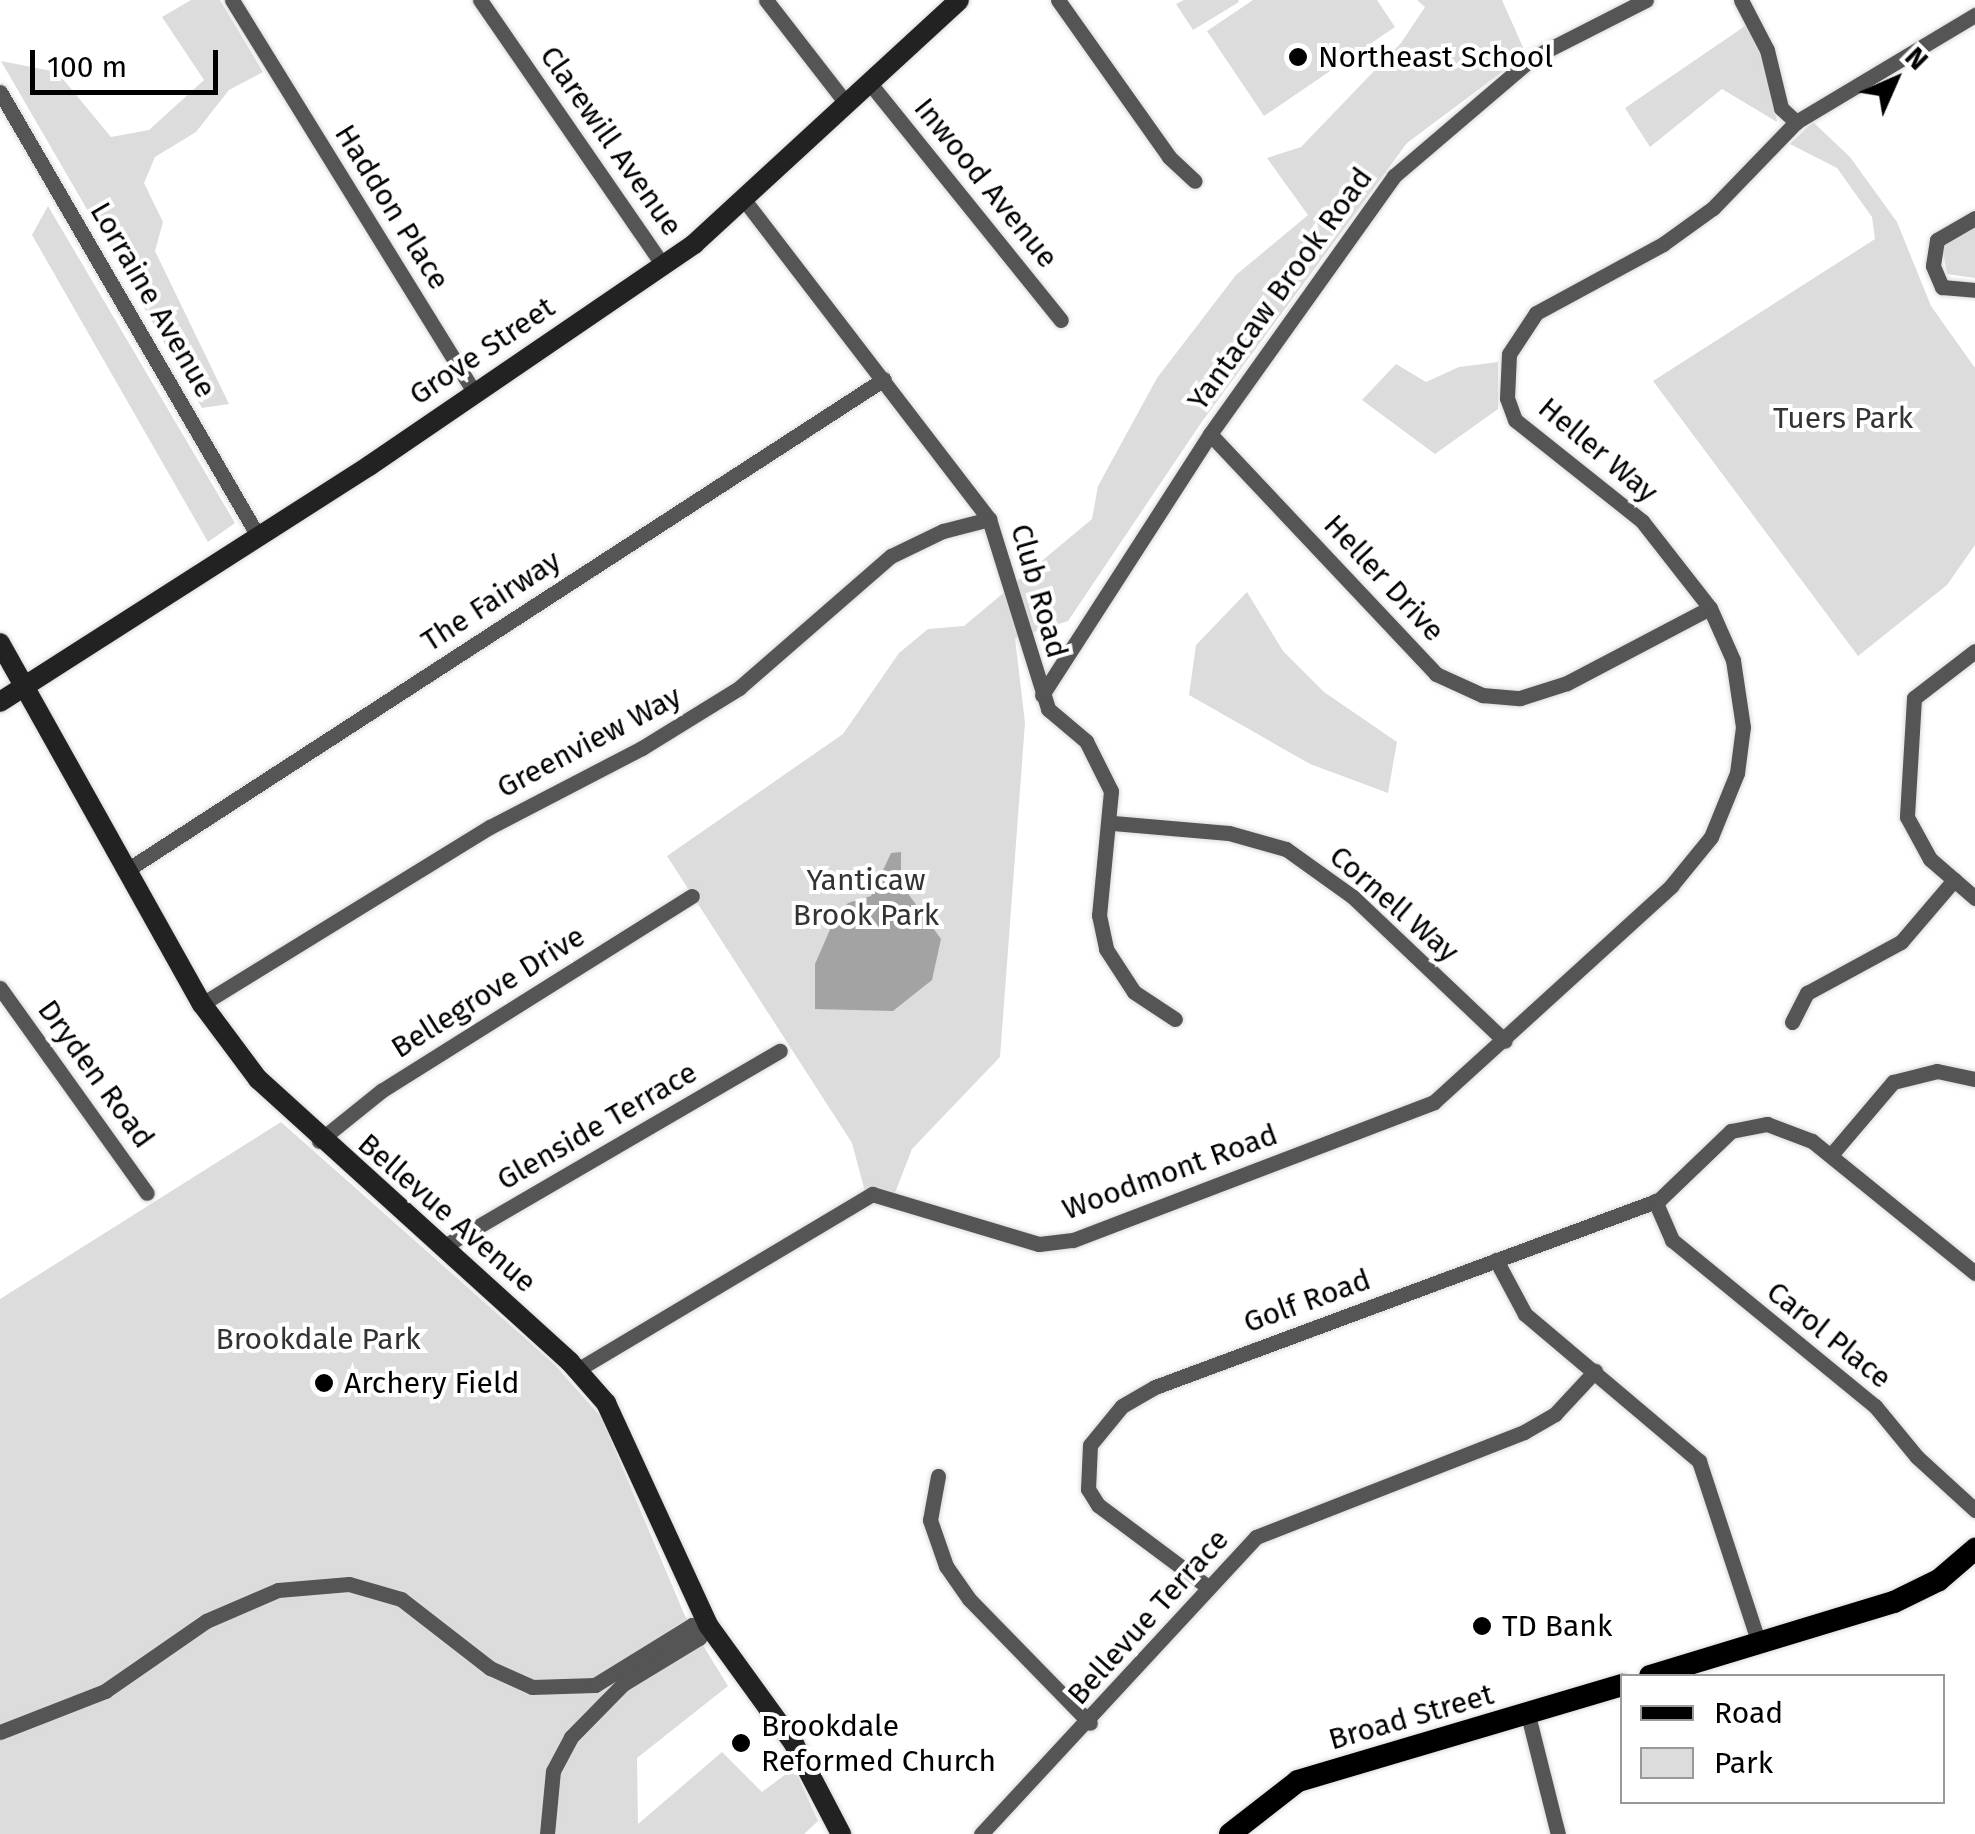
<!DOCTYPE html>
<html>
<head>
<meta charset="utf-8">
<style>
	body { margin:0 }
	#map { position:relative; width:1975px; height:1834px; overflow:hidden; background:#fff; font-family:"Fira Sans",sans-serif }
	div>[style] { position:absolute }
	.green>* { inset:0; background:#dcdcdc }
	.water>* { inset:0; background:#a3a3a3 }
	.roads { filter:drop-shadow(0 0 2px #dbdbdb) drop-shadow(0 0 2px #dbdbdb) }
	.street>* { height:15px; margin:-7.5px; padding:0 7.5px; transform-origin:7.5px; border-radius:7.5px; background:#555 }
	.secondary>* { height:20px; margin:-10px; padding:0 10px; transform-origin:10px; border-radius:10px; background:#222 }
	.primary>* { height:22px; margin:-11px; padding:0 11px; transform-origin:11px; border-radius:11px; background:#000 }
	.dots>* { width:28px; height:28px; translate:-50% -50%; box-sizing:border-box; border:5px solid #fff; border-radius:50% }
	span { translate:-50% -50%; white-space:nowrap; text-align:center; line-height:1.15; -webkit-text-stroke:8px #fff; paint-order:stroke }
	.poi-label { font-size:30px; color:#000 }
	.left { translate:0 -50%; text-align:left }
	.street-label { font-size:30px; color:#000 }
	.park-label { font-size:30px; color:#333 }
	.legend { position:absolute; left:1620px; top:1674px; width:325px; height:130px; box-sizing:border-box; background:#fff; border:2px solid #999; margin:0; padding:12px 18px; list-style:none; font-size:30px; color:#000 }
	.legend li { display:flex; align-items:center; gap:20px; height:50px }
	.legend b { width:50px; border:2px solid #999 }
	.north { position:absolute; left:1845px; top:30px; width:100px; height:100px; -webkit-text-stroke:8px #fff; paint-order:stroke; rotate:45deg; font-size:28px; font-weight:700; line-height:40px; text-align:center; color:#000 }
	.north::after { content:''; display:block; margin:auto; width:35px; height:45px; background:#000; clip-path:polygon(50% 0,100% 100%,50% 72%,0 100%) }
	.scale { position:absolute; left:30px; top:50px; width:188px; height:45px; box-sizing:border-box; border:5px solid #000; border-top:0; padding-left:12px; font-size:30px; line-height:35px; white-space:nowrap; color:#000; -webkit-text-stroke:8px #fff; paint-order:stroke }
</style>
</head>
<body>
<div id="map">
	<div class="green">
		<i style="clip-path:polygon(191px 0,220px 0,263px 72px,229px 90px,196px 132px,155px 157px,144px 183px,163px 222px,155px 251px,229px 404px,202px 408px,1px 61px,57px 72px,111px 137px,149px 130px,204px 80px,162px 17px)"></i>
		<i style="clip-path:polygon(1184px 0,1238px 0,1239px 2px,1193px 30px,1176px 4px)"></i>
		<i style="clip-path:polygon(1253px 0,1377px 0,1395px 27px,1264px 116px,1207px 31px)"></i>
		<i style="clip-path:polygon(1417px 0,1502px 0,1526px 54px,1407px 143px,1201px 423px,1068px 621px,1015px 638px,1025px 723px,1000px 1057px,912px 1149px,893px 1198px,868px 1203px,852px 1143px,667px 856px,843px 734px,899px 653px,928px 629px,964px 626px,1092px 519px,1098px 486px,1157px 378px,1236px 275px,1308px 215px,1267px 158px,1301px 147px,1401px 43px,1425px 7px)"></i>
		<i style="clip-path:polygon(1748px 24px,1766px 68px,1777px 122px,1722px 89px,1650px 147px,1625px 108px)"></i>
		<i style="clip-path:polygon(1813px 122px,1850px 157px,1897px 222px,1931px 306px,1975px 368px,1975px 545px,1947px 585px,1858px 656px,1653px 381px,1875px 239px,1872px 217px,1837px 168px,1790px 144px)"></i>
		<i style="clip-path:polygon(48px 206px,235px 523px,208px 542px,32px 235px)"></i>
		<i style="clip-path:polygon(1975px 227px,1975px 278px,1947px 274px,1942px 246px)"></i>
		<i style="clip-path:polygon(1498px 362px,1498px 409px,1435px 454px,1362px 400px,1396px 364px,1426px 382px,1459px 367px)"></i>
		<i style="clip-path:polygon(1247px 592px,1283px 651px,1324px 692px,1397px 742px,1388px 793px,1310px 764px,1189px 695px,1196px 645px)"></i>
		<i style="clip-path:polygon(281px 1122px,554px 1364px,601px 1417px,685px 1616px,728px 1686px,637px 1758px,638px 1824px,722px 1752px,762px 1792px,794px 1768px,818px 1821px,804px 1834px,0 1834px,0 1299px)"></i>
	</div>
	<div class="water">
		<i style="clip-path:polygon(901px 852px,901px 884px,941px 939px,932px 980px,893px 1011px,815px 1009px,815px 964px,835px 918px,848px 903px,871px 896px,891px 853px)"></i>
	</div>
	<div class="roads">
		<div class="street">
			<i style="left:232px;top:0;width:461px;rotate:58.3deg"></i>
			<i style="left:480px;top:0;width:322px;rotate:55.4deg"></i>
			<i style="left:766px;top:0;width:129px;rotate:52.2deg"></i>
			<i style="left:1058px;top:0;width:192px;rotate:54.7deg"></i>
			<i style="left:1169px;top:157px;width:35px;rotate:43deg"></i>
			<i style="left:1741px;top:0;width:56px;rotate:62.5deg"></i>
			<i style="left:1767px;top:50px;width:60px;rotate:76.4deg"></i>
			<i style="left:1781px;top:108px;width:21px;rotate:43deg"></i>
			<i style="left:868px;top:81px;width:307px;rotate:51.1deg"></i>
			<i style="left:0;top:92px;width:514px;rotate:59.84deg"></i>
			<i style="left:745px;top:201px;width:401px;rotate:52.5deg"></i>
			<i style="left:989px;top:519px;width:199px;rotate:72.7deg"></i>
			<i style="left:1048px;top:709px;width:50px;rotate:40.1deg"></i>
			<i style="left:1086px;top:741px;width:56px;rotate:63.4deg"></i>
			<i style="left:1111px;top:791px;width:125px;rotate:95.5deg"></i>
			<i style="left:1099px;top:915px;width:35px;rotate:78deg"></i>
			<i style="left:1106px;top:949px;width:51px;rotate:56.9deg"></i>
			<i style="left:1134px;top:992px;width:49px;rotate:33.4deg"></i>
			<i style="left:1975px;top:218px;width:44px;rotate:149.9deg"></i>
			<i style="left:1937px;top:240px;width:26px;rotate:99deg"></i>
			<i style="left:1933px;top:266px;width:23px;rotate:67deg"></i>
			<i style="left:1942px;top:287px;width:33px;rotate:5deg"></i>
			<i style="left:1210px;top:434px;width:330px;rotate:46.7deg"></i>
			<i style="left:1436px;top:674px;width:51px;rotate:24.5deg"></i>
			<i style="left:1482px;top:695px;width:38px;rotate:5deg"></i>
			<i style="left:1520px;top:698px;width:49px;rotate:-17.7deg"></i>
			<i style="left:1567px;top:683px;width:161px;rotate:-27.7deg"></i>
			<i style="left:1975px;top:651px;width:77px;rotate:142.4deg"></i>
			<i style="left:1914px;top:698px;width:119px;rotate:93.4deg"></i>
			<i style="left:1907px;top:817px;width:48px;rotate:61.3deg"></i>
			<i style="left:1930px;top:859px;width:60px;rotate:40.9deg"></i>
			<i style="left:1042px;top:695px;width:310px;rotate:-57.2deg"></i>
			<i style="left:1210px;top:434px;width:317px;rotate:-54.5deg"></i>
			<i style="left:1394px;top:176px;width:182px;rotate:-40.5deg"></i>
			<i style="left:1532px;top:58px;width:128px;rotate:-27deg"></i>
			<i style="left:1113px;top:823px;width:116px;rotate:4.9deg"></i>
			<i style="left:1229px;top:833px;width:59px;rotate:15.7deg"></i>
			<i style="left:1286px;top:849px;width:82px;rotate:35.6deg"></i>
			<i style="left:1353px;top:897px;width:209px;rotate:43.5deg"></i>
			<i style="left:127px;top:870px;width:902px;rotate:-32.97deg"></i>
			<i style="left:0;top:988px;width:252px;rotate:54.4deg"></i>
			<i style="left:202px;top:1004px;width:338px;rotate:-31.6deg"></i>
			<i style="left:490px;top:827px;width:171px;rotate:-27.5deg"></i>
			<i style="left:642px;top:748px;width:114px;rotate:-31.7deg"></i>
			<i style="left:739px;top:688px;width:201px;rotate:-41deg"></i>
			<i style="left:891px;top:556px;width:58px;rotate:-25.7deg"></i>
			<i style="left:943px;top:531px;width:48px;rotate:-14.6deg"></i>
			<i style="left:1792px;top:1022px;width:33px;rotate:-63deg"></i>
			<i style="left:1807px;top:993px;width:107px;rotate:-28.5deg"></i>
			<i style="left:1901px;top:942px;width:82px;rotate:-49.5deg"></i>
			<i style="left:319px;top:1141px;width:80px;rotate:-38.9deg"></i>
			<i style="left:381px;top:1091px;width:367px;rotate:-32.1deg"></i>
			<i style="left:1831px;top:1155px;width:96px;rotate:-49.7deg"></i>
			<i style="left:1893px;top:1082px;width:45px;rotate:-14deg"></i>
			<i style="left:1937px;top:1071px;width:39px;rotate:12deg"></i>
			<i style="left:1655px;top:1201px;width:43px;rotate:66.4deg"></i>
			<i style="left:1672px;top:1240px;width:262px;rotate:39.3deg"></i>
			<i style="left:1875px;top:1406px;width:66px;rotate:50.5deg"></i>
			<i style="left:1917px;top:1457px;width:79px;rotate:42.4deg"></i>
			<i style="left:441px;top:1248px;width:392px;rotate:-30.2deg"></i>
			<i style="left:1496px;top:1260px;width:61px;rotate:61.8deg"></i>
			<i style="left:1525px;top:1314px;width:228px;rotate:40.2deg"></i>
			<i style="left:1699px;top:1461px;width:193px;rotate:71.8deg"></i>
			<i style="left:577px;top:1370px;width:344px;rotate:-30.8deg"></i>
			<i style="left:872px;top:1194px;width:174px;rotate:16.7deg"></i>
			<i style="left:1039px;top:1244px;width:34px;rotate:-7deg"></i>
			<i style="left:1073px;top:1240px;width:386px;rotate:-20.9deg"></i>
			<i style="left:1434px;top:1102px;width:321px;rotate:-42.3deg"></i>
			<i style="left:1671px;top:886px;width:63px;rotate:-50.8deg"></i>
			<i style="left:1711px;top:837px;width:69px;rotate:-67.9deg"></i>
			<i style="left:1737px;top:773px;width:46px;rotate:-82.6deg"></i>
			<i style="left:1743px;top:727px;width:68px;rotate:-98.5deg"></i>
			<i style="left:1733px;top:660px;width:57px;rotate:-113.9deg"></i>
			<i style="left:1710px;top:608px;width:110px;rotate:-128deg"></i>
			<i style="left:1642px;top:521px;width:162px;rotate:-141.5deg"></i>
			<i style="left:1515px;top:420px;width:23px;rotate:-110deg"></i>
			<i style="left:1507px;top:398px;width:44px;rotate:-87.4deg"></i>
			<i style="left:1509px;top:354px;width:49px;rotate:-56.6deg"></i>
			<i style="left:1536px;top:313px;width:145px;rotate:-28.5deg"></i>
			<i style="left:1663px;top:244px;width:62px;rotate:-35.8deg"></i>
			<i style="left:1713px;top:208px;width:120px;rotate:-46deg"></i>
			<i style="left:1796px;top:122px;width:209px;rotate:-30.9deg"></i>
			<i style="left:938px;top:1476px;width:45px;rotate:100.3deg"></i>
			<i style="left:930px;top:1520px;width:49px;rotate:70.8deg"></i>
			<i style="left:946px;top:1566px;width:40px;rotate:55.1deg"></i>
			<i style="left:969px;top:1599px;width:173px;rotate:45.7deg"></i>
			<i style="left:1208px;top:1587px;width:137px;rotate:-143.3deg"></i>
			<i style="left:1098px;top:1505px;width:19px;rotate:-122deg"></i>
			<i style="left:1088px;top:1489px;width:44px;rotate:-87.4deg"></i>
			<i style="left:1090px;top:1445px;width:50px;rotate:-50.6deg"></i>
			<i style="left:1122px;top:1406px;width:38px;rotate:-30deg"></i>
			<i style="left:1155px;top:1387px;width:538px;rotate:-20.36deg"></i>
			<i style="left:1659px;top:1200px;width:100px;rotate:-43.8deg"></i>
			<i style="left:1731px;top:1131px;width:37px;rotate:-11deg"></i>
			<i style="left:1767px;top:1124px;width:48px;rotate:20.7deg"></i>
			<i style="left:1812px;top:1141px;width:210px;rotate:39deg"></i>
			<i style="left:1528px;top:1715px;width:123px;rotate:75.9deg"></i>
			<i style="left:0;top:1732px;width:113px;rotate:-21.3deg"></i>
			<i style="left:105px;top:1691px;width:123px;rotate:-34.7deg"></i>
			<i style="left:206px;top:1621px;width:78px;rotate:-23.3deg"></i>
			<i style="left:278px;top:1590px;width:71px;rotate:-4.8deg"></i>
			<i style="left:349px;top:1584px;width:54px;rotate:16.1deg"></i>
			<i style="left:401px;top:1599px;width:113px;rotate:37.8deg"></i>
			<i style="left:490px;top:1668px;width:46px;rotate:24.3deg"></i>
			<i style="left:532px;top:1687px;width:63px;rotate:-1.8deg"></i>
			<i style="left:595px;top:1685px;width:114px;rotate:-31.7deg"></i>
			<i style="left:692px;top:1625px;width:16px"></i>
			<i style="left:547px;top:1834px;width:63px;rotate:-84.6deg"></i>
			<i style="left:553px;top:1771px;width:38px;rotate:-62deg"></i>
			<i style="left:571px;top:1737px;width:74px;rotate:-45.5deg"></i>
			<i style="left:623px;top:1684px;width:89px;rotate:-31.2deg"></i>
			<i style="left:699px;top:1638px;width:16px;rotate:-55deg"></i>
			<i style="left:981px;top:1834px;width:405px;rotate:-47.2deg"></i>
			<i style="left:1256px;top:1537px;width:288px;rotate:-21.4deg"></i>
			<i style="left:1524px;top:1432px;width:36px;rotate:-30deg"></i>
			<i style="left:1555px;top:1414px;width:59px;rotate:-47.1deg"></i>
		</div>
		<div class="secondary">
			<i style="left:0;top:643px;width:414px;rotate:60.8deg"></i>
			<i style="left:202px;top:1004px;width:94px;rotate:53.3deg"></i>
			<i style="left:258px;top:1079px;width:421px;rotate:42.2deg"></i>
			<i style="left:570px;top:1362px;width:55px;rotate:48.7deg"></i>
			<i style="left:606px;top:1403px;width:244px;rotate:65.3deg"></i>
			<i style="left:708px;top:1625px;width:147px;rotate:54.1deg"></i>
			<i style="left:794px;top:1744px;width:102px;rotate:62.4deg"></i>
			<i style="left:0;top:702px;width:438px;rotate:-32.6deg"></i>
			<i style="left:369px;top:466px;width:394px;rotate:-34.3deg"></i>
			<i style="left:694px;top:244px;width:360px;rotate:-42.6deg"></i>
		</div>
		<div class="primary">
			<i style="left:1650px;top:1676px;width:255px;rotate:-16.9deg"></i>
			<i style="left:1894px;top:1602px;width:50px;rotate:-26.1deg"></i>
			<i style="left:1939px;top:1580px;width:48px;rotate:-40.7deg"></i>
			<i style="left:1230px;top:1834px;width:86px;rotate:-37.9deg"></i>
			<i style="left:1298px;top:1781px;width:338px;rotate:-16.5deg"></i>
		</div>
	</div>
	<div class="dots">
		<i style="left:1298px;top:57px;background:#000"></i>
		<i style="left:324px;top:1383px;background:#000"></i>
		<i style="left:1482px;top:1626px;background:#000"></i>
		<i style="left:741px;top:1743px;background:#000"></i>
	</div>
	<div class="poi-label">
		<span class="left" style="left:1318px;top:57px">Northeast School</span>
		<span class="left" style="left:344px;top:1383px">Archery Field</span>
		<span class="left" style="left:1502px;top:1626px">TD Bank</span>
		<span class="left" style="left:761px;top:1743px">Brookdale<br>Reformed Church</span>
	</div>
	<div class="street-label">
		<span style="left:611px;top:141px;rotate:55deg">Clarewill Avenue</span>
		<span style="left:986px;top:183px;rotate:51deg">Inwood Avenue</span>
		<span style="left:392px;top:207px;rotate:58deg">Haddon Place</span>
		<span style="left:1280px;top:289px;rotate:-54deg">Yantacaw Brook Road</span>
		<span style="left:153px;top:300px;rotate:60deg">Lorraine Avenue</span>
		<span style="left:482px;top:351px;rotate:-34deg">Grove Street</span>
		<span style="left:1598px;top:450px;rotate:40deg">Heller Way</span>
		<span style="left:1384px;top:578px;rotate:47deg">Heller Drive</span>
		<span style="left:1039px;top:591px;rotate:74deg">Club Road</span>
		<span style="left:491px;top:601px;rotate:-33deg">The Fairway</span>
		<span style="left:589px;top:742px;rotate:-28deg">Greenview Way</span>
		<span style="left:1394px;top:904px;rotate:41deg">Cornell Way</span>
		<span style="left:488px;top:992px;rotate:-32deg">Bellegrove Drive</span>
		<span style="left:96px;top:1074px;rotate:54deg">Dryden Road</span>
		<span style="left:597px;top:1126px;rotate:-30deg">Glenside Terrace</span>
		<span style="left:1170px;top:1172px;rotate:-20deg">Woodmont Road</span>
		<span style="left:447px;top:1213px;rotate:41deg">Bellevue Avenue</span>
		<span style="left:1307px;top:1301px;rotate:-20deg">Golf Road</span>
		<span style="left:1829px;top:1335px;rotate:39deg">Carol Place</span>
		<span style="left:1148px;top:1617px;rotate:-48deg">Bellevue Terrace</span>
		<span style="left:1411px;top:1717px;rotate:-16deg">Broad Street</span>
	</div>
	<div class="park-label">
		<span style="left:1843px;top:418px">Tuers Park</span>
		<span style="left:866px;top:897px">Yanticaw<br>Brook Park</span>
		<span style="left:318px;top:1339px">Brookdale Park</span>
	</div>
	<ul class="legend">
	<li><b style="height:12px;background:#000"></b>Road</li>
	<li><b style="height:28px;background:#dcdcdc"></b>Park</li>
	</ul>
	<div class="north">N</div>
	<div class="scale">100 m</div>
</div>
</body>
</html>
